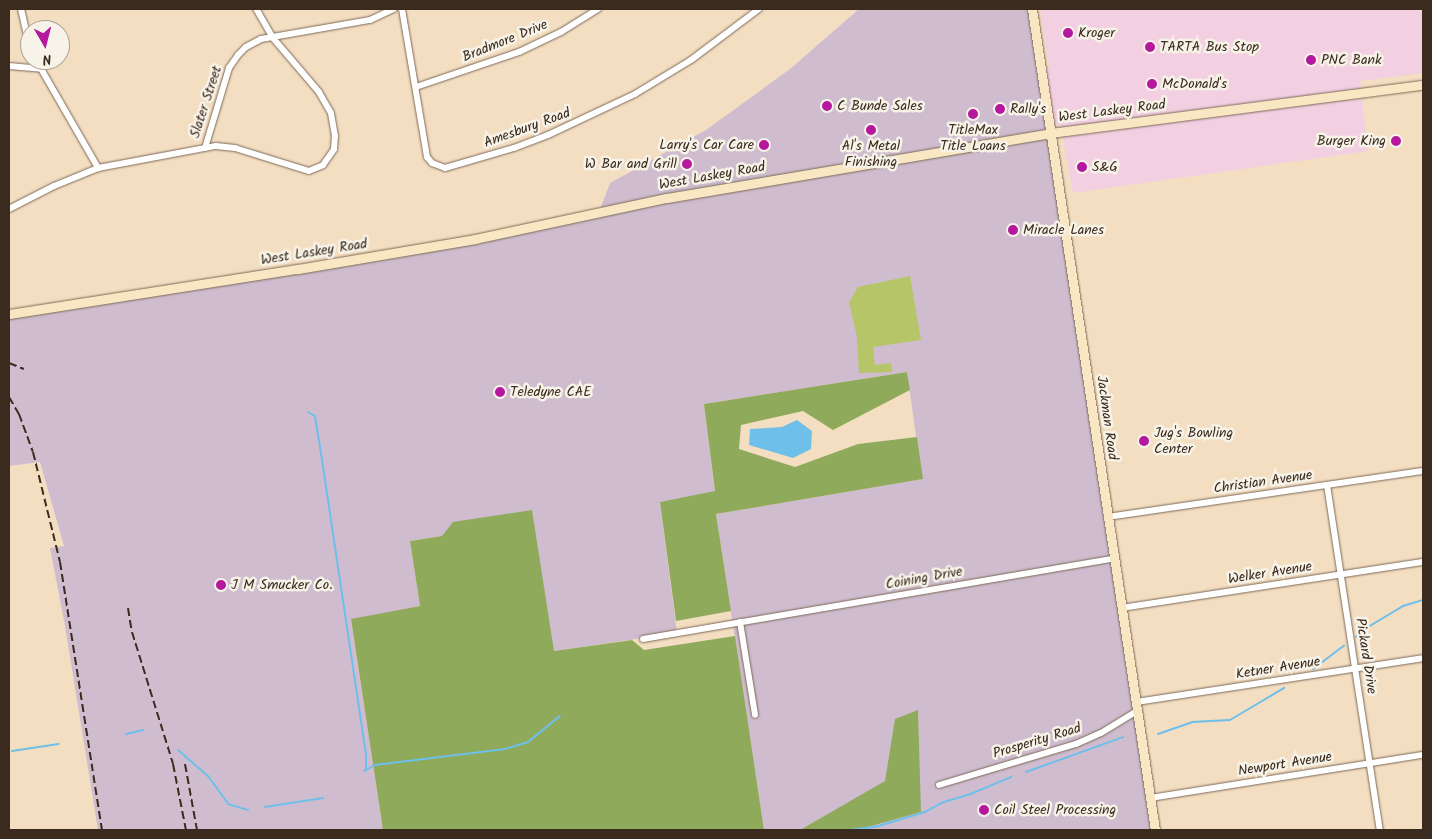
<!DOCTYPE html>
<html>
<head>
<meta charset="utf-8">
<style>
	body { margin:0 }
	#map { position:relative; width:1432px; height:839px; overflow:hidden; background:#f4dec2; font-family:Kalam,sans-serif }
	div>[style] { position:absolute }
	.built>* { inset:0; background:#f2cfe1 }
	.industrial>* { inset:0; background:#cfbdcf }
	.green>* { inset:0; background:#b6c567 }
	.forest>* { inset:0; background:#90aa5c }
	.water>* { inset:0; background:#6ebfe9 }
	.stream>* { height:2px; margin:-1px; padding:0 1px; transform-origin:1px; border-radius:1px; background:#6ebfe9 }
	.roads { filter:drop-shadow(0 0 1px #7c6957) drop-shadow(0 0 1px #7c6957) }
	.street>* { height:6px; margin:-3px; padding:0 3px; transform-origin:3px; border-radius:3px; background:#fff }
	.secondary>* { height:9px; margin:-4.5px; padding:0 4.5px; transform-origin:4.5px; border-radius:4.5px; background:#f9e7c3 }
	.rail>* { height:2px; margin-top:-1px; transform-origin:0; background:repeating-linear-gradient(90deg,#3b2a1e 0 8px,transparent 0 12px) }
	.dots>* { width:14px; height:14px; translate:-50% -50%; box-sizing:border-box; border:2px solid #f7f3e8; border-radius:50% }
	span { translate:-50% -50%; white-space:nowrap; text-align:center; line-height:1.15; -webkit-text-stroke:5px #f7f3e8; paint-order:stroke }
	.poi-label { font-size:14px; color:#3b2a1e }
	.left { translate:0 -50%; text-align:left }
	.right { translate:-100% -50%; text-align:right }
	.street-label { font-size:14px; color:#3b2a1e }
	.frame { position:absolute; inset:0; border:10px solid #3b2a1e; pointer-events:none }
	.north { position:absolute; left:20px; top:20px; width:50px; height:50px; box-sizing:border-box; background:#f7f3e8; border:1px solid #aca397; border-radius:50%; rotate:172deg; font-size:14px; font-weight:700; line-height:20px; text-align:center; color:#3b2a1e }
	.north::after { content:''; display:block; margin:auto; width:18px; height:22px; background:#b5179e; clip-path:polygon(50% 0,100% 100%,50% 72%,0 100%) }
</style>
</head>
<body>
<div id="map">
	<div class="built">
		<i style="clip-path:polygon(1040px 9px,1423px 9px,1423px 73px,1360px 81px,1368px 151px,1073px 193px,1060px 124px,969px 139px,959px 80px,1049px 66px)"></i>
	</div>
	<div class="industrial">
		<i style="clip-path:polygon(859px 9px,1032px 9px,1155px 830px,764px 830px,716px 514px,922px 479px,907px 372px,704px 404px,715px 492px,660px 502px,677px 633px,554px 651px,442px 536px,410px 541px,420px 606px,351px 620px,383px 830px,98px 830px,65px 626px,50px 548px,64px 546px,40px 462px,9px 466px,9px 314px,277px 272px,599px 212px,610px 183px,706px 130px,790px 69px)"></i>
	</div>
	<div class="green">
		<i style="clip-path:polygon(910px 276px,921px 340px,873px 347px,875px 365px,891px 363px,892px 372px,859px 373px,857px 337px,849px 302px,858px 287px)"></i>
	</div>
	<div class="forest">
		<i style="clip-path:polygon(907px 372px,910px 390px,833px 430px,803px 411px,741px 425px,739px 449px,795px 467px,858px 444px,917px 437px,923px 479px,716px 514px,731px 611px,676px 621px,660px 502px,715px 491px,704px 404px)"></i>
		<i style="clip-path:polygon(532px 510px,554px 651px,632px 640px,644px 650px,735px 636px,764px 830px,383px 830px,351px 619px,420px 606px,410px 541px,442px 536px,453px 522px)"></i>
		<i style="clip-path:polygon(918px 710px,921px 812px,857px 830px,800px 830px,885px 781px,895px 719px)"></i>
	</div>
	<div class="water">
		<i style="clip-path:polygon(797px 420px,812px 431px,811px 449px,793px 458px,749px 445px,750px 429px,782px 427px)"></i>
	</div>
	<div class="stream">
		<i style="left:308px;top:412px;width:8px;rotate:30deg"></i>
		<i style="left:315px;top:416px;width:24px;rotate:81deg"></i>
		<i style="left:319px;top:440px;width:319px;rotate:81.5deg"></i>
		<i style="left:366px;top:756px;width:14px;rotate:90deg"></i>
		<i style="left:366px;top:770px;width:2px;rotate:153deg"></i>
		<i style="left:1356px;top:637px;width:10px;rotate:-45deg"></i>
		<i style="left:1363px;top:630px;width:47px;rotate:-31deg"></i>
		<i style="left:1403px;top:606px;width:21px;rotate:-17deg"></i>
		<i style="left:1313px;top:669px;width:39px;rotate:-37deg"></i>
		<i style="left:126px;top:734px;width:18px;rotate:-13deg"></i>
		<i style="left:1158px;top:734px;width:36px;rotate:-19deg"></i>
		<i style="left:1192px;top:722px;width:38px;rotate:-3deg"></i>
		<i style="left:1230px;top:720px;width:63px;rotate:-30.7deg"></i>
		<i style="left:178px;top:750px;width:40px;rotate:41deg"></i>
		<i style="left:208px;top:776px;width:34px;rotate:54deg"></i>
		<i style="left:228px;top:804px;width:21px;rotate:17deg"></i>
		<i style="left:12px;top:751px;width:47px;rotate:-8.7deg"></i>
		<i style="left:366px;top:770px;width:10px;rotate:-29deg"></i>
		<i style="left:375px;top:765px;width:131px;rotate:-7deg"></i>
		<i style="left:505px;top:749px;width:24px;rotate:-17deg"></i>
		<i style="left:528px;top:742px;width:41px;rotate:-39.1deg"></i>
		<i style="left:1026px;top:772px;width:103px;rotate:-19.8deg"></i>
		<i style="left:265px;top:807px;width:59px;rotate:-8.8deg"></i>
		<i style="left:849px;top:830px;width:26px;rotate:-7deg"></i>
		<i style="left:875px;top:827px;width:52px;rotate:-16.7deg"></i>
		<i style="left:925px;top:812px;width:18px;rotate:-29deg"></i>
		<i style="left:941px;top:803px;width:28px;rotate:-17deg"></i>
		<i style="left:968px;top:795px;width:47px;rotate:-22.7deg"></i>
	</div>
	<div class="roads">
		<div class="street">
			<i style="left:21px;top:9px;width:39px;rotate:77deg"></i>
			<i style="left:402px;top:9px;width:150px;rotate:80.4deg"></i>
			<i style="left:427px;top:157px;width:8px;rotate:50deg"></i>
			<i style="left:432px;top:163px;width:14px;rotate:21deg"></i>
			<i style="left:445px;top:168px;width:72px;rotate:-16.2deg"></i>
			<i style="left:514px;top:148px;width:36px;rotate:-21deg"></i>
			<i style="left:548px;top:135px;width:96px;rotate:-25.2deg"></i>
			<i style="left:635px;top:94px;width:66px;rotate:-31.3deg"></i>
			<i style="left:691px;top:60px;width:85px;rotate:-36.9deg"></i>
			<i style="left:36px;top:60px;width:125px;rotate:60.1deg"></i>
			<i style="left:9px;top:66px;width:33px;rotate:5deg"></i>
			<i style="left:416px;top:87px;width:109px;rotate:-18.8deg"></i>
			<i style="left:519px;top:52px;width:47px;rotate:-25.5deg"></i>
			<i style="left:561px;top:32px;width:44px;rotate:-31.9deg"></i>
			<i style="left:205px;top:148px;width:84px;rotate:-73.3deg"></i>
			<i style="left:229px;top:68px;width:16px;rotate:-55deg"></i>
			<i style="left:238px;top:55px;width:11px;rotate:-45deg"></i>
			<i style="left:246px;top:47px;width:17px;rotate:-28deg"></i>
			<i style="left:261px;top:39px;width:111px;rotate:-9.9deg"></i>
			<i style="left:370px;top:20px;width:26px;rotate:-25deg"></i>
			<i style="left:9px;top:209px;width:51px;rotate:-27.1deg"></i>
			<i style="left:54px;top:186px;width:48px;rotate:-22.2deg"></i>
			<i style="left:98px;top:168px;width:120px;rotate:-10.6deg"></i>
			<i style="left:216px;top:146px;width:19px;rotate:6deg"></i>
			<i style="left:235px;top:148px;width:77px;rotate:17.3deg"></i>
			<i style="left:309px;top:171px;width:15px;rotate:-23deg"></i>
			<i style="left:323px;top:165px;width:19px;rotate:-55deg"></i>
			<i style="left:334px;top:149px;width:13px;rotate:-86deg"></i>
			<i style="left:335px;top:136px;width:23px;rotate:-100deg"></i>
			<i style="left:331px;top:113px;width:24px;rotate:-120deg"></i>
			<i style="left:319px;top:92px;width:71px;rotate:-130.4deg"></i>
			<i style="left:273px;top:38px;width:34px;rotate:-120deg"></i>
			<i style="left:1327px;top:485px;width:349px;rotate:81.3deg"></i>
			<i style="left:1107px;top:517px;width:319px;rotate:-8.3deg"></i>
			<i style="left:1121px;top:608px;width:305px;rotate:-8.7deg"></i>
			<i style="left:740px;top:622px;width:94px;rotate:80.8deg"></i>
			<i style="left:643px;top:639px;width:477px;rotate:-9.7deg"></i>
			<i style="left:1136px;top:702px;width:290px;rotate:-8.7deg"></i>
			<i style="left:939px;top:785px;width:143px;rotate:-16.7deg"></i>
			<i style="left:1076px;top:744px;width:27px;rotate:-24deg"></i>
			<i style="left:1101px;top:733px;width:42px;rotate:-31.4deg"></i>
			<i style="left:1150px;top:798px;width:276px;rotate:-9deg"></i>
		</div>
		<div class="secondary">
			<i style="left:1032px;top:9px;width:830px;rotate:81.48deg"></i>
			<i style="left:9px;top:314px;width:292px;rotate:-8.9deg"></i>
			<i style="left:298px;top:269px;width:180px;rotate:-9.6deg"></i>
			<i style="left:475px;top:239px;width:196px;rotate:-12.1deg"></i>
			<i style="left:667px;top:198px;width:389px;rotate:-9.6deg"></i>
			<i style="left:1051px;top:133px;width:375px;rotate:-7.4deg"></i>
		</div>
	</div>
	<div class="rail">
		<i style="left:9px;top:363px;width:16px;rotate:22deg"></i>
		<i style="left:9px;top:397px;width:20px;rotate:60deg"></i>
		<i style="left:19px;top:414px;width:40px;rotate:69.8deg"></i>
		<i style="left:33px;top:452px;width:113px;rotate:76.2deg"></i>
		<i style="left:60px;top:562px;width:271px;rotate:81.1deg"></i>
		<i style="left:128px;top:608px;width:24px;rotate:81deg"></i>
		<i style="left:132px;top:632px;width:138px;rotate:72.7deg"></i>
		<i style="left:173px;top:764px;width:67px;rotate:78.9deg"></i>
		<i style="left:185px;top:764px;width:67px;rotate:79.7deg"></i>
	</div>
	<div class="dots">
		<i style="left:1068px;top:33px;background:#b5179e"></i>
		<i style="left:1150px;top:47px;background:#b5179e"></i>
		<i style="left:1311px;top:60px;background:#b5179e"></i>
		<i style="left:1152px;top:84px;background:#b5179e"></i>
		<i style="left:827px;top:106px;background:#b5179e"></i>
		<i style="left:1000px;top:109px;background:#b5179e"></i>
		<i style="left:973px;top:114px;background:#b5179e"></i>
		<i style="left:871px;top:130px;background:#b5179e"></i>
		<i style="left:1396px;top:141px;background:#b5179e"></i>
		<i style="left:764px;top:145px;background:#b5179e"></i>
		<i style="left:687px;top:164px;background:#b5179e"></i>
		<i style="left:1082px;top:167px;background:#b5179e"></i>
		<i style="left:1013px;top:230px;background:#b5179e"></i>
		<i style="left:500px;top:392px;background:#b5179e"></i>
		<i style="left:1144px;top:441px;background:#b5179e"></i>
		<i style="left:221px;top:585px;background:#b5179e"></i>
		<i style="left:984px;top:810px;background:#b5179e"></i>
	</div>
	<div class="poi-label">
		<span class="left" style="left:1078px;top:33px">Kroger</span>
		<span class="left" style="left:1160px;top:47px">TARTA Bus Stop</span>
		<span class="left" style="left:1321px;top:60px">PNC Bank</span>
		<span class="left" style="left:1162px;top:84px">McDonald's</span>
		<span class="left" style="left:837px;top:106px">C Bunde Sales</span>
		<span class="left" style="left:1010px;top:109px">Rally's</span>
		<span style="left:973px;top:138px">TitleMax<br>Title Loans</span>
		<span class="right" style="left:1386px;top:141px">Burger King</span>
		<span class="right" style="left:754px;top:145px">Larry's Car Care</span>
		<span style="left:871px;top:154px">Al's Metal<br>Finishing</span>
		<span class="right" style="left:677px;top:164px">W Bar and Grill</span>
		<span class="left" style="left:1092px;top:167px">S&amp;G</span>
		<span class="left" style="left:1023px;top:230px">Miracle Lanes</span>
		<span class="left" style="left:510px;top:392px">Teledyne CAE</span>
		<span class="left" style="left:1154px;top:441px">Jug's Bowling<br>Center</span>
		<span class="left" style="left:231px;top:585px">J M Smucker Co.</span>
		<span class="left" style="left:994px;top:810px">Coil Steel Processing</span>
	</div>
	<div class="street-label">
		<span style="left:505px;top:41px;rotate:-22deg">Bradmore Drive</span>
		<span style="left:206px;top:102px;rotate:-72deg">Slater Street</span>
		<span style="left:1112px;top:111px;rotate:-7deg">West Laskey Road</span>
		<span style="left:527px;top:128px;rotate:-20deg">Amesbury Road</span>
		<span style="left:712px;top:176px;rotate:-10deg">West Laskey Road</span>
		<span style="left:314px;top:252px;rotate:-9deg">West Laskey Road</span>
		<span style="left:1107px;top:418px;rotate:82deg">Jackman Road</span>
		<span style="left:1263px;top:482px;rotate:-8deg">Christian Avenue</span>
		<span style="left:1270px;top:573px;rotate:-9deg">Welker Avenue</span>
		<span style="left:924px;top:578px;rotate:-10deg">Coining Drive</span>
		<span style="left:1366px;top:656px;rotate:81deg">Pickard Drive</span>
		<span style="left:1278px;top:668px;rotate:-9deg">Ketner Avenue</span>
		<span style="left:1037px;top:741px;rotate:-17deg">Prosperity Road</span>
		<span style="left:1285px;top:764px;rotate:-9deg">Newport Avenue</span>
	</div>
	<div class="frame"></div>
	<div class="north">N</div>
</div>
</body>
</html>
